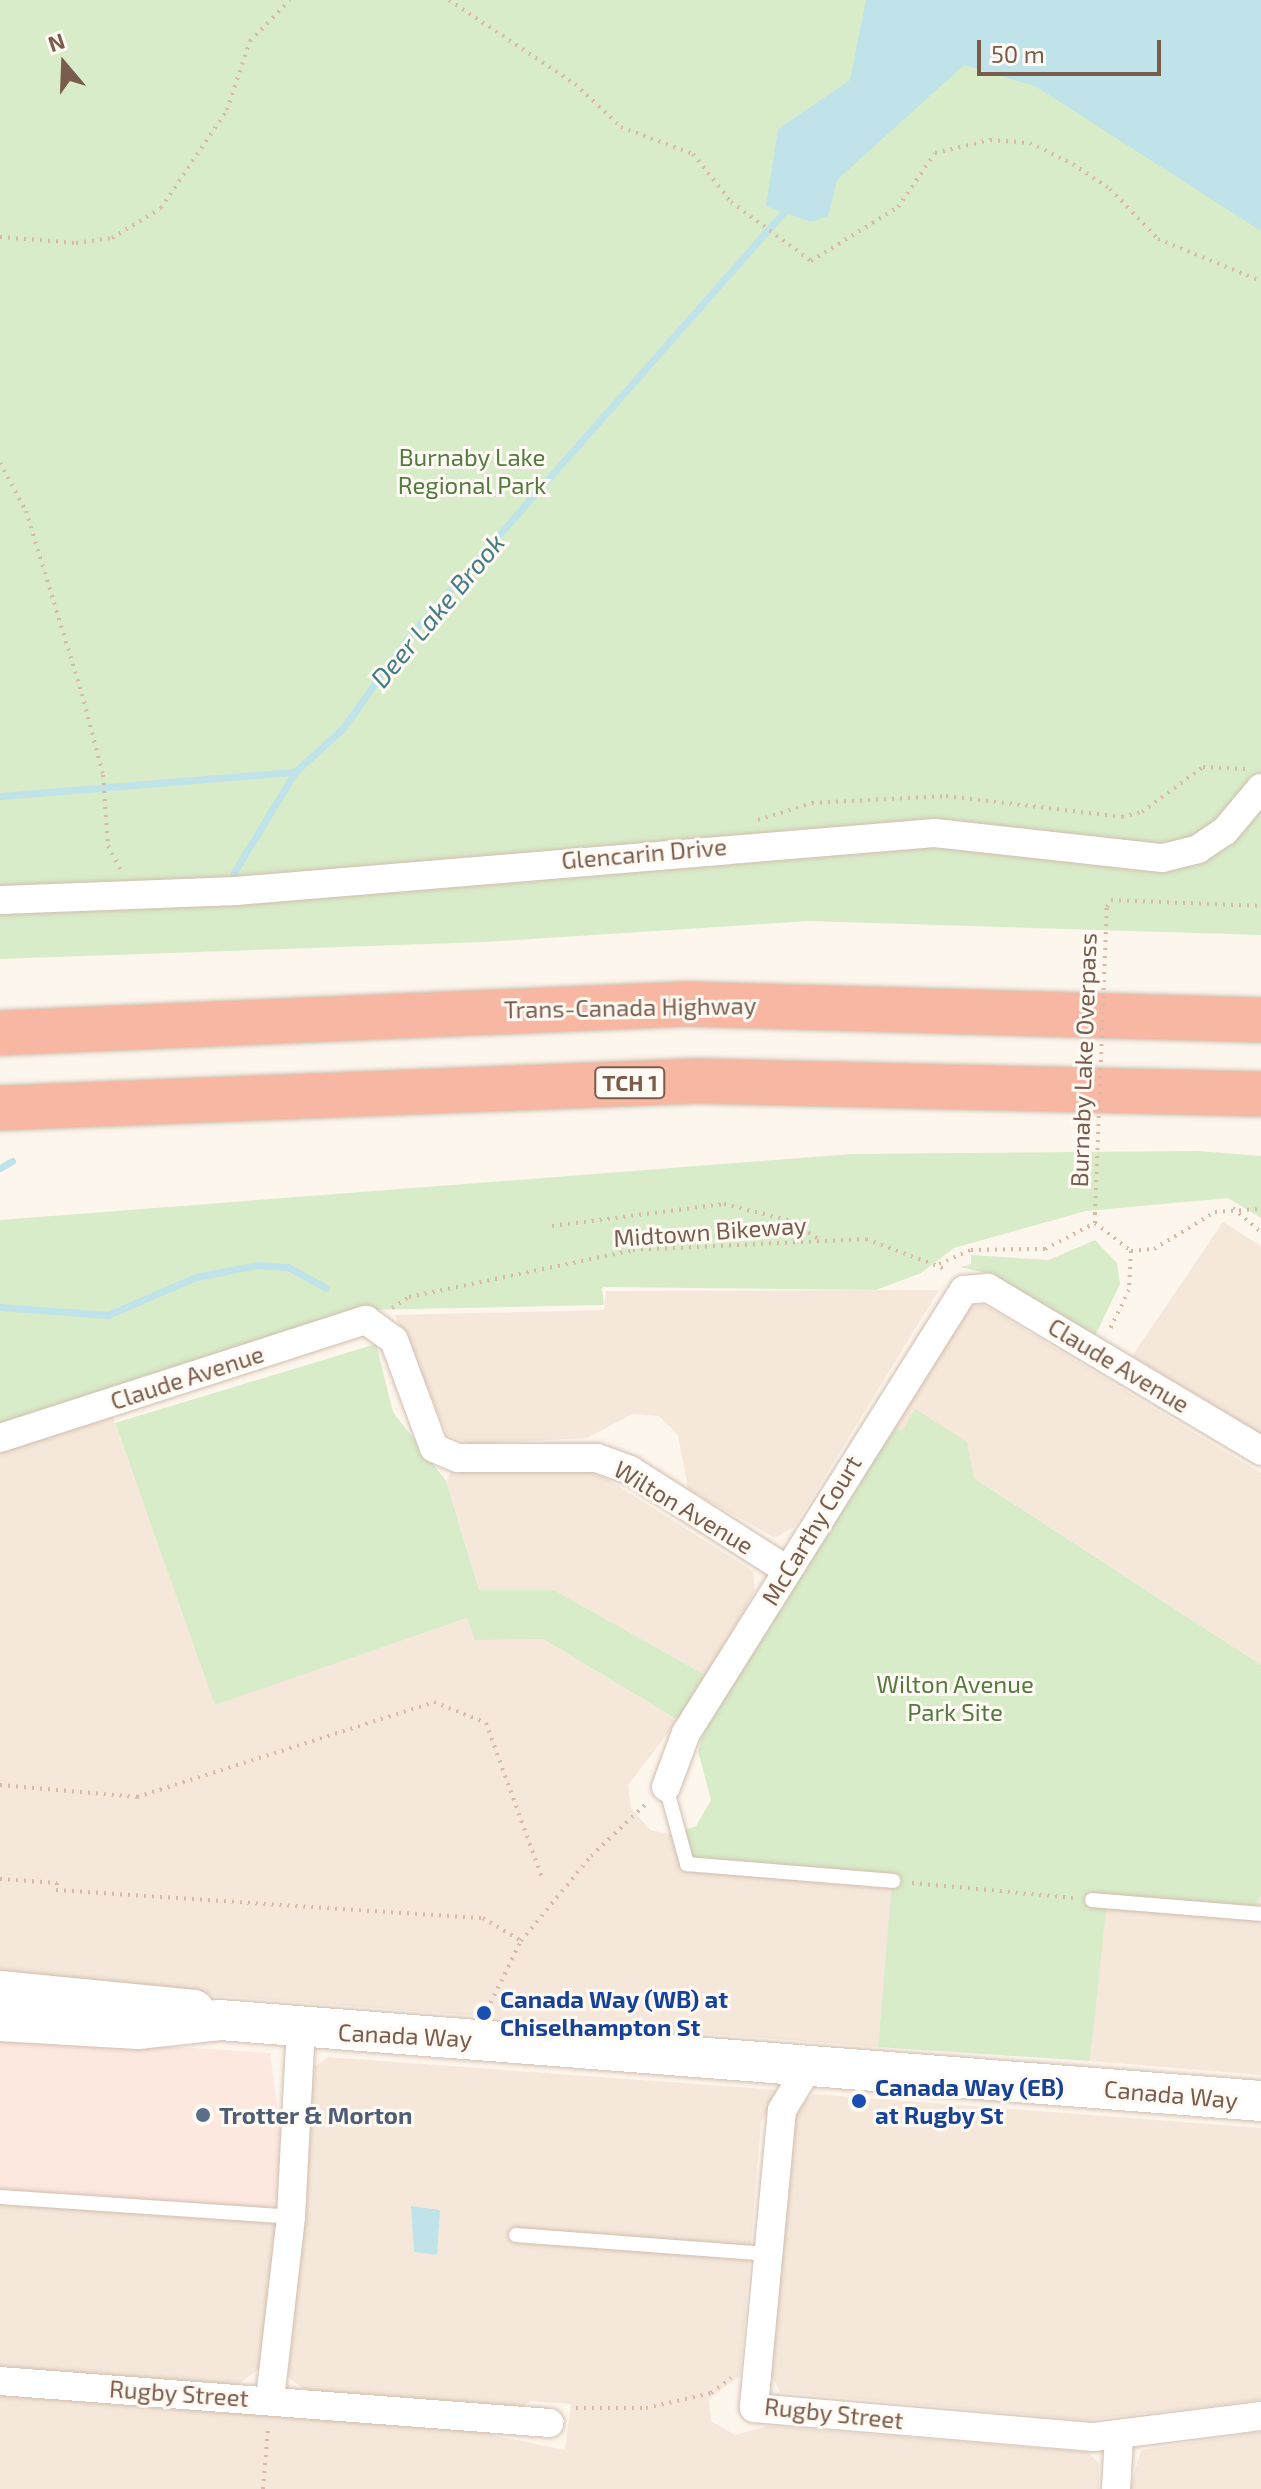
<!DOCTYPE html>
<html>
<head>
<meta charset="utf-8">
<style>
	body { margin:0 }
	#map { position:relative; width:1261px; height:2489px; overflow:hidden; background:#fdf6ec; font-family:"Exo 2",sans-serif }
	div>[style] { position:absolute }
	.residential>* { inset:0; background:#f5e8da }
	.commercial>* { inset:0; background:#fde8e0 }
	.green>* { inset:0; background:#d8ecc9 }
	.water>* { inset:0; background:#bfe3e8 }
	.stream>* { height:7px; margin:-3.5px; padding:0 3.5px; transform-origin:3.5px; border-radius:3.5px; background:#bfe3e8 }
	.path>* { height:4px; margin-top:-2px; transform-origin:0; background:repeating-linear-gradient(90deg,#d9b8a5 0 2px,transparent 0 8px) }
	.roads { filter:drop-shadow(0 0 2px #d1beb0) drop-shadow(0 0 2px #d1beb0) }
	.lane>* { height:14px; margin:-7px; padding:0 7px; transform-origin:7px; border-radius:7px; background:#fff }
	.street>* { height:28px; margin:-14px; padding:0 14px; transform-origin:14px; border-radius:14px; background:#fff }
	.secondary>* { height:40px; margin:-20px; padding:0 20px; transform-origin:20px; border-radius:20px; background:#fff }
	.highway>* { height:44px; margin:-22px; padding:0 22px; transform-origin:22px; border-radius:22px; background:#f7b7a3 }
	.path-bridge>* { height:4px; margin-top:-2px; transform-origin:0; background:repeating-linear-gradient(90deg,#d9b8a5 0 2px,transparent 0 8px) }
	.dots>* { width:22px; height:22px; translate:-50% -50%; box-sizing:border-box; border:4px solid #fffaf3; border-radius:50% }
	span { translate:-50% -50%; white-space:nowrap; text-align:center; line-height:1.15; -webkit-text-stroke:6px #fffaf3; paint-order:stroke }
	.shield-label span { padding:2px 6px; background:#fffaf3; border:2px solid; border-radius:6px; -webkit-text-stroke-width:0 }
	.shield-label { font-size:22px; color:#7a5c4d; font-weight:700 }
	.park-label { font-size:24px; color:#537a41 }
	.street-label { font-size:24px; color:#7a5c4d }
	.transit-label { font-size:24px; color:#164399; font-weight:700 }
	.left { translate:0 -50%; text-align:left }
	.service-label { font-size:24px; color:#4e5e75; font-weight:700 }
	.water-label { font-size:26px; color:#437c86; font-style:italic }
	.north { position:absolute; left:24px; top:24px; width:80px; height:80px; -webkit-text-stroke:6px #fffaf3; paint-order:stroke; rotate:341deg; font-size:22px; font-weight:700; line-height:32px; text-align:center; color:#7a5c4d }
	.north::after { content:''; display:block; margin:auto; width:28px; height:36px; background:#7a5c4d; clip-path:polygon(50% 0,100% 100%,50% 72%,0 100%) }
	.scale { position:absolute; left:977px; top:40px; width:184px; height:36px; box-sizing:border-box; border:4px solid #7a5c4d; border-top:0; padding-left:10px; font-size:24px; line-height:28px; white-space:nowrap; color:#7a5c4d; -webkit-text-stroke:6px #fffaf3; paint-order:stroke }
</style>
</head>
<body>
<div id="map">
	<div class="residential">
		<i style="clip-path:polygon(1223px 1222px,1261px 1246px,1261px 1434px,1132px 1356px)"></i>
		<i style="clip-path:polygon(939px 1290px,794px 1527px,775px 1538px,688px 1489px,678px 1435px,659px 1416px,632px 1414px,587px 1438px,470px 1444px,448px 1435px,395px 1315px,604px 1310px,606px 1291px)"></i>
		<i style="clip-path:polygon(982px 1304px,1261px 1473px,1261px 1665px,893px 1425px,969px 1308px)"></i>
		<i style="clip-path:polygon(110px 1410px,216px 1704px,467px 1618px,543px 1639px,678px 1720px,628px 1785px,631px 1808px,650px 1830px,893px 1881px,878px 2047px,0 1979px,0 1453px)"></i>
		<i style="clip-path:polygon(580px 1470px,604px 1477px,753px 1571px,755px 1591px,707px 1676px,554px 1590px,479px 1590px,446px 1481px,451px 1472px)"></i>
		<i style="clip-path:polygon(1261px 1894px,1261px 2075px,1090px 2061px,1106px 1901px)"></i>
		<i style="clip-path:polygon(328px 2057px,779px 2090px,761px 2122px,740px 2376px,709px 2399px,711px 2421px,735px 2435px,768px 2426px,1087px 2452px,1099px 2463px,1099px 2489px,0 2489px,0 2392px,418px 2420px,565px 2450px,571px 2404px,530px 2401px,520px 2408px,308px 2392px,288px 2377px,308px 2172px,307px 2099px,311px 2069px)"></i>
		<i style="clip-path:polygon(814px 2094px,1261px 2128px,1261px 2400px,1087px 2420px,780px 2392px,771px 2374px,796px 2110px)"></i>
		<i style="clip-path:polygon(0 2197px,277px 2216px,260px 2368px,233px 2388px,0 2366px)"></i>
		<i style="clip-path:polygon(1261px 2432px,1261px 2489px,1130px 2489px,1141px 2450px)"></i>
	</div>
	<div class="commercial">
		<i style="clip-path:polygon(0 2036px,270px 2053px,282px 2142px,277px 2216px,0 2197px)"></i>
	</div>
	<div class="green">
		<i style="clip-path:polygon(0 0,1261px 0,1261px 935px,809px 921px,485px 942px,0 959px)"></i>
		<i style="clip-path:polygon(1198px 1151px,1261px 1156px,1261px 1218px,1228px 1198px,1086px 1211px,954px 1248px,921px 1273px,876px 1290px,602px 1287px,604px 1305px,359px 1310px,0 1429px,0 1220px,852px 1154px)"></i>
		<i style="clip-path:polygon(1095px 1240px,1117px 1263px,1120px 1284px,1095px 1336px,987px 1273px,960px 1267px,971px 1264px,971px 1255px,1049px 1260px)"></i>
		<i style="clip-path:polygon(376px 1344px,393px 1412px,446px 1481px,479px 1590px,554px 1590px,707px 1676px,678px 1720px,543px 1639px,475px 1640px,467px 1618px,215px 1705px,115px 1423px)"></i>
		<i style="clip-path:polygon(915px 1409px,967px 1442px,974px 1478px,1261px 1665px,1261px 1895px,1251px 1911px,1107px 1901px,1090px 2061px,878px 2047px,892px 1882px,687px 1864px,680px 1832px,696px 1826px,711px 1800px,698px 1751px,703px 1733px,893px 1425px,902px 1431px)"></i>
	</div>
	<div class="water">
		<i style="clip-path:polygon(866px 0,1261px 0,1261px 231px,1035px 86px,964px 65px,837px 180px,828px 216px,811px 222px,766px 206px,778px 129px,850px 80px)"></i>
		<i style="clip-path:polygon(411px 2206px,440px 2210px,437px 2255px,414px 2252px)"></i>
	</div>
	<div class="stream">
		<i style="left:0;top:796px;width:296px;rotate:-4.7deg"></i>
		<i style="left:233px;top:874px;width:119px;rotate:-58.7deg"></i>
		<i style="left:295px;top:772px;width:65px;rotate:-42.5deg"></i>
		<i style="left:343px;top:728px;width:108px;rotate:-54.4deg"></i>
		<i style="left:406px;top:640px;width:577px;rotate:-48.58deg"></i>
		<i style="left:0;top:1168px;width:14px;rotate:-30deg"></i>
		<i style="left:0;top:1307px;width:108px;rotate:4.2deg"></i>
		<i style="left:108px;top:1315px;width:96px;rotate:-23.4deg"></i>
		<i style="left:196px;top:1277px;width:62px;rotate:-11.1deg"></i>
		<i style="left:257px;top:1265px;width:31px;rotate:4deg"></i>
		<i style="left:288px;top:1267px;width:43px;rotate:28.9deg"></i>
	</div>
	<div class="path">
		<i style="left:449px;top:0;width:151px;rotate:33.7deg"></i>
		<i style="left:575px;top:84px;width:63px;rotate:43.1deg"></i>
		<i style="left:621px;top:127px;width:77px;rotate:20.6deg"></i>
		<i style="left:693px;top:154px;width:61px;rotate:51.6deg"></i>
		<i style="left:731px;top:202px;width:99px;rotate:36.4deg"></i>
		<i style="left:811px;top:261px;width:102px;rotate:-31.8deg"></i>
		<i style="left:898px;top:207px;width:65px;rotate:-55.6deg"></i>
		<i style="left:935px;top:153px;width:57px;rotate:-13.3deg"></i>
		<i style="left:990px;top:140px;width:40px;rotate:4.3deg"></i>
		<i style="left:1030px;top:143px;width:48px;rotate:26deg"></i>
		<i style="left:1073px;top:164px;width:45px;rotate:34deg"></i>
		<i style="left:1110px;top:189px;width:69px;rotate:46.2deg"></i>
		<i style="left:1158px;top:239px;width:111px;rotate:22.2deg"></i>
		<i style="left:0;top:237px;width:76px;rotate:4.5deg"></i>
		<i style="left:76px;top:243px;width:36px;rotate:-8deg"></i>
		<i style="left:112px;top:238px;width:57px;rotate:-31.5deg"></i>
		<i style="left:161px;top:208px;width:118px;rotate:-56deg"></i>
		<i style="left:227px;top:110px;width:73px;rotate:-71.6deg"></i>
		<i style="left:250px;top:41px;width:57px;rotate:-45.7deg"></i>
		<i style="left:0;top:463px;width:55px;rotate:61.6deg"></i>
		<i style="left:26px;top:511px;width:191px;rotate:73deg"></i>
		<i style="left:82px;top:694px;width:84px;rotate:75.5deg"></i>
		<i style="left:103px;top:775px;width:71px;rotate:86deg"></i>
		<i style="left:108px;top:846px;width:27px;rotate:62deg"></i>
		<i style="left:758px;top:820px;width:57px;rotate:-17.5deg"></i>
		<i style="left:812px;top:803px;width:134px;rotate:-3deg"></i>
		<i style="left:946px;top:796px;width:177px;rotate:6.8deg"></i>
		<i style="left:1122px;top:817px;width:21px;rotate:-14deg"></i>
		<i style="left:1142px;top:812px;width:76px;rotate:-36.4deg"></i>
		<i style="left:1203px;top:767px;width:42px;rotate:2.7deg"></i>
		<i style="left:1107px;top:907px;width:8px;rotate:-60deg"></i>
		<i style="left:1111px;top:900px;width:150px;rotate:2.3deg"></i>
		<i style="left:1233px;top:1208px;width:37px;rotate:41deg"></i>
		<i style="left:1095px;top:1223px;width:46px;rotate:37.9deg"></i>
		<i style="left:1131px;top:1251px;width:39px;rotate:93deg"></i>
		<i style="left:1129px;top:1290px;width:46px;rotate:116deg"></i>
		<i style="left:1095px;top:1223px;width:9px;rotate:-90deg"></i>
		<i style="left:552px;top:1226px;width:173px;rotate:-7.3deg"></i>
		<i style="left:724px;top:1204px;width:66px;rotate:14deg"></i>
		<i style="left:788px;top:1220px;width:36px;rotate:32deg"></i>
		<i style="left:1131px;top:1251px;width:23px;rotate:-5deg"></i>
		<i style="left:1154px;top:1249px;width:71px;rotate:-31.2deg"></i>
		<i style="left:1215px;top:1212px;width:46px;rotate:-3.7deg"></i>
		<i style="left:939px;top:1264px;width:35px;rotate:-24deg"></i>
		<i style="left:971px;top:1250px;width:74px;rotate:-0.8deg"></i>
		<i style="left:1045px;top:1249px;width:56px;rotate:-27.5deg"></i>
		<i style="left:392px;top:1308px;width:20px;rotate:-33deg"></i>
		<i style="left:409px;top:1297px;width:229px;rotate:-11.8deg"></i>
		<i style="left:633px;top:1250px;width:233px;rotate:-2.7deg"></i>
		<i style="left:866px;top:1239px;width:88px;rotate:20.7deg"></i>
		<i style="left:0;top:1785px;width:138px;rotate:5deg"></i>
		<i style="left:137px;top:1797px;width:312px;rotate:-17.7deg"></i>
		<i style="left:434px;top:1702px;width:56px;rotate:22deg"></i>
		<i style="left:486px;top:1723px;width:165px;rotate:70.1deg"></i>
		<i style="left:0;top:1879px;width:57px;rotate:4deg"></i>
		<i style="left:57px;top:1883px;width:7px;rotate:98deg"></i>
		<i style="left:56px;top:1890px;width:428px;rotate:3.8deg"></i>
		<i style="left:483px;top:1918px;width:44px;rotate:31.2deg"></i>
		<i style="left:912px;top:1883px;width:163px;rotate:5.3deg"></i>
		<i style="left:487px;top:2010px;width:77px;rotate:-63.8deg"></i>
		<i style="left:521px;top:1941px;width:110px;rotate:-50.5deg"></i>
		<i style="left:591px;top:1856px;width:76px;rotate:-43.4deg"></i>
		<i style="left:576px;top:2408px;width:70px"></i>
		<i style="left:646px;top:2408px;width:67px;rotate:-13deg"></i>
		<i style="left:711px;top:2393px;width:25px;rotate:-37deg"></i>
		<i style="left:263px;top:2489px;width:61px;rotate:-85.3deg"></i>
	</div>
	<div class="roads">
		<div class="lane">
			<i style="left:666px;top:1787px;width:80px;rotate:74.7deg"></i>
			<i style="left:687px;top:1864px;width:207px;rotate:4.7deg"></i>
			<i style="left:1092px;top:1900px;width:170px;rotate:4.7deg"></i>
			<i style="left:0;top:2197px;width:292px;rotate:3.9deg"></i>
			<i style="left:516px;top:2235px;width:255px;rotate:4.3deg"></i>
		</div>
		<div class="street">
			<i style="left:0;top:900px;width:236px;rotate:-2.2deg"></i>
			<i style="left:236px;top:891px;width:701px;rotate:-4.74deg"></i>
			<i style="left:935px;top:833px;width:229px;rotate:6.3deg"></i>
			<i style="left:1163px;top:858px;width:36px;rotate:-14deg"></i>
			<i style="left:1198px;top:849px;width:32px;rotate:-34deg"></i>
			<i style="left:1225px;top:831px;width:56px;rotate:-50.1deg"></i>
			<i style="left:0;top:1438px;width:385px;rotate:-17.9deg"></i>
			<i style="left:366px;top:1320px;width:34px;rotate:36deg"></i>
			<i style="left:394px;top:1340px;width:115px;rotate:69.7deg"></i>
			<i style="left:434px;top:1448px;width:26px;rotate:23deg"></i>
			<i style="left:458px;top:1458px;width:139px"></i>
			<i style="left:597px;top:1458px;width:35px;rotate:20deg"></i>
			<i style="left:630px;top:1470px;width:186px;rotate:32.5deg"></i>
			<i style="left:666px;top:1787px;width:58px;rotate:-69.7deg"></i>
			<i style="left:686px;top:1733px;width:523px;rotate:-57.89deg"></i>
			<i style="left:964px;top:1290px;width:24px;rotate:-5deg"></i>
			<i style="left:988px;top:1288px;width:318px;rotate:30.8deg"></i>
			<i style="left:810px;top:2064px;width:54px;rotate:121.3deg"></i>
			<i style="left:782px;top:2110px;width:299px;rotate:95.4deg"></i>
			<i style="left:754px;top:2408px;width:341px;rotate:4.9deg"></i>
			<i style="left:1094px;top:2437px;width:168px;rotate:-7.2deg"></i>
			<i style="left:0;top:2381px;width:551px;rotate:4.37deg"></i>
			<i style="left:270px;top:2399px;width:183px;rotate:-83.4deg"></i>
			<i style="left:291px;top:2217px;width:188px;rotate:-87deg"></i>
			<i style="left:1116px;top:2489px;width:52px;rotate:-86.7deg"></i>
		</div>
		<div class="secondary">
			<i style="left:0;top:1991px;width:195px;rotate:5.6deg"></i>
			<i style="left:0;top:2021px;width:138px;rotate:3.3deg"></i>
			<i style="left:138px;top:2029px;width:82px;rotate:-6.3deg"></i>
			<i style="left:220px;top:2020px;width:1044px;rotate:4.45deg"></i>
		</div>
		<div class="highway">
			<i style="left:0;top:1033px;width:688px;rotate:-2.42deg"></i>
			<i style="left:687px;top:1004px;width:574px;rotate:1.6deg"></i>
			<i style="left:0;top:1108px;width:697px;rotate:-2.22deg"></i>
			<i style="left:696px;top:1081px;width:565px;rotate:1.32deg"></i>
		</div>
	</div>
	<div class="path-bridge">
		<i style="left:1095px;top:1214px;width:307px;rotate:-87.8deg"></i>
	</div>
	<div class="dots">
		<i style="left:484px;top:2013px;background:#1a4fb4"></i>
		<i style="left:859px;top:2101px;background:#1a4fb4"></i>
		<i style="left:203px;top:2115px;background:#5c6f8a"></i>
	</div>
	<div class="shield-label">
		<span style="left:630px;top:1083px">TCH 1</span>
	</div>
	<div class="park-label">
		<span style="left:472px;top:471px">Burnaby Lake<br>Regional Park</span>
		<span style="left:955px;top:1698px">Wilton Avenue<br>Park Site</span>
	</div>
	<div class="street-label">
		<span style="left:644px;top:853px;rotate:-5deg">Glencarin Drive</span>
		<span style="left:630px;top:1007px;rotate:-1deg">Trans-Canada Highway</span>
		<span style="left:1083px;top:1060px;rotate:-88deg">Burnaby Lake Overpass</span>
		<span style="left:710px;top:1231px;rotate:-4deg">Midtown Bikeway</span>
		<span style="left:1119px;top:1365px;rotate:31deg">Claude Avenue</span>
		<span style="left:187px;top:1377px;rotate:-18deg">Claude Avenue</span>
		<span style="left:684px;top:1507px;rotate:31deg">Wilton Avenue</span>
		<span style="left:811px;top:1530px;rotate:-59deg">McCarthy Court</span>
		<span style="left:405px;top:2035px;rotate:3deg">Canada Way</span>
		<span style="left:1171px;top:2094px;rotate:5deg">Canada Way</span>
		<span style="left:179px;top:2393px;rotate:4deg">Rugby Street</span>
		<span style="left:834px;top:2413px;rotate:6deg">Rugby Street</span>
	</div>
	<div class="transit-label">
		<span class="left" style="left:500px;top:2013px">Canada Way (WB) at<br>Chiselhampton St</span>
		<span class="left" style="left:875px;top:2101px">Canada Way (EB)<br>at Rugby St</span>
	</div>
	<div class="service-label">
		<span class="left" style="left:219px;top:2115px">Trotter &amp; Morton</span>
	</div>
	<div class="water-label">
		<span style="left:437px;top:610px;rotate:-50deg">Deer Lake Brook</span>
	</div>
	<div class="north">N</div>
	<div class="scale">50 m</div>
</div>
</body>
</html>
